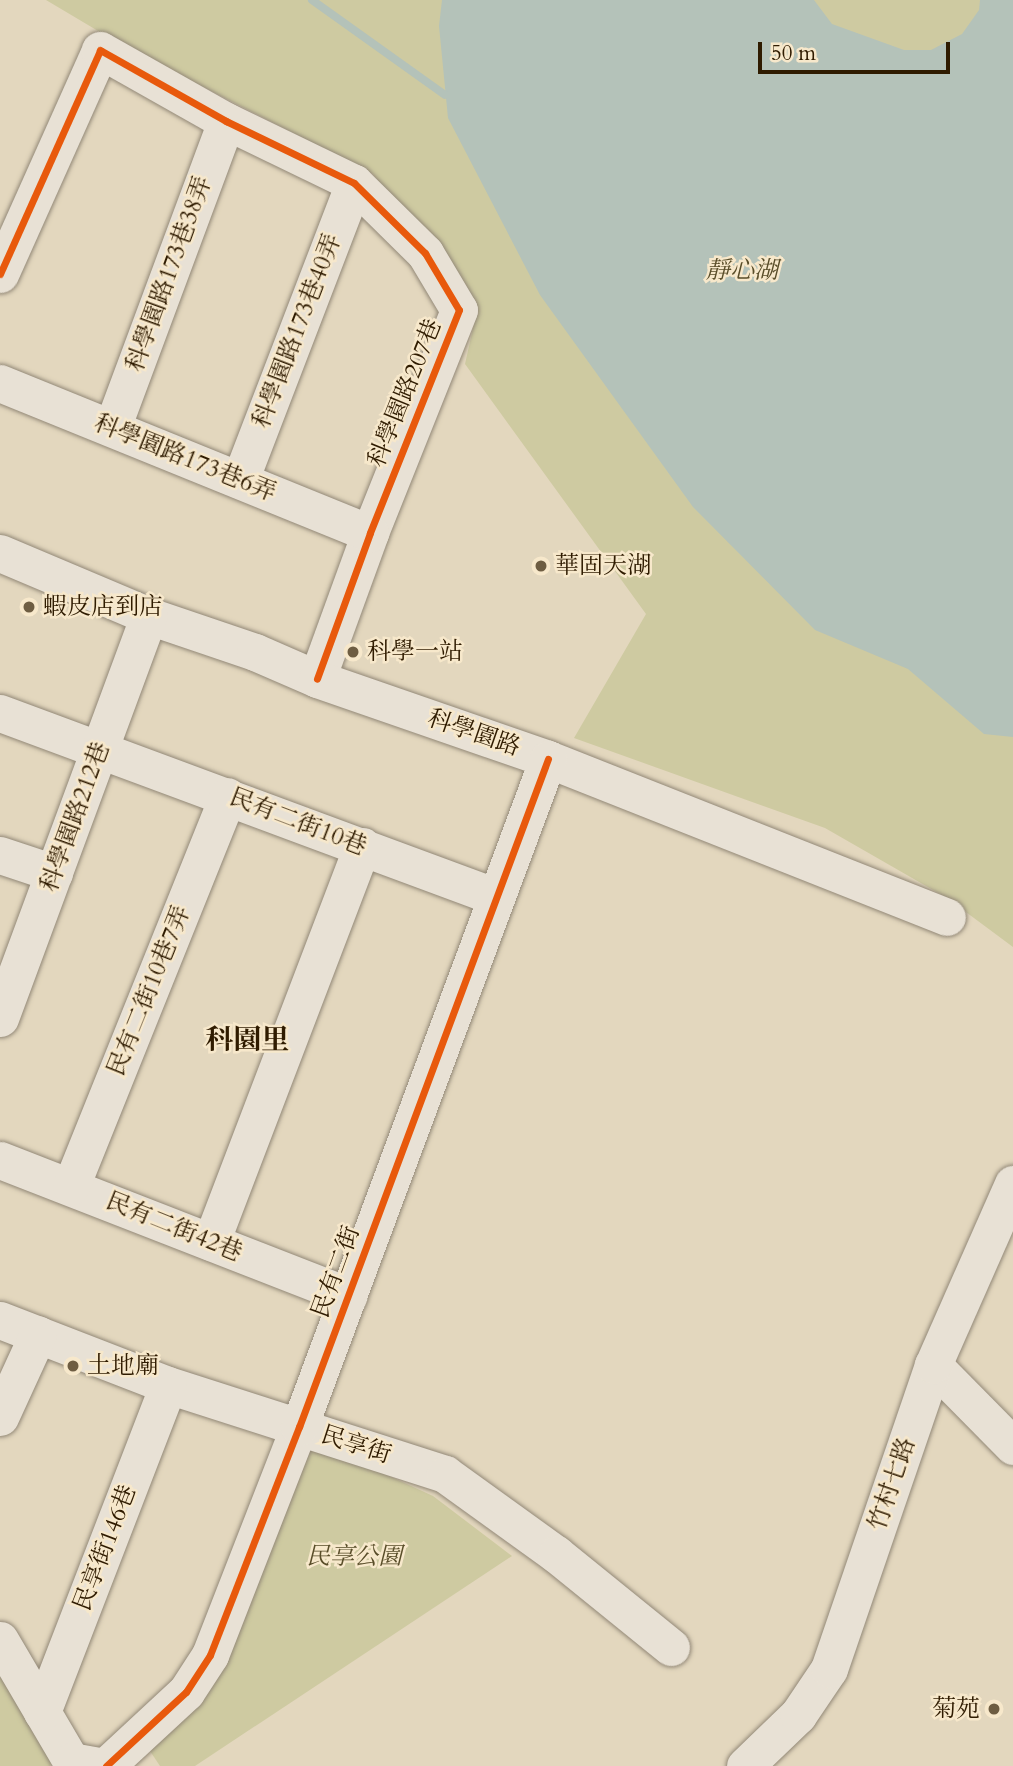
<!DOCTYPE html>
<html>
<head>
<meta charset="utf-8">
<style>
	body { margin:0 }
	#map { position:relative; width:1013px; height:1766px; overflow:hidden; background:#e3d7be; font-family:Cardo,"Noto Serif TC",serif }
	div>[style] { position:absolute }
	.green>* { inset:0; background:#cecaa1 }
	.water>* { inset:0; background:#b4c2b9 }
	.stream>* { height:8px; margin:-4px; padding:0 4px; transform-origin:4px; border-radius:4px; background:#b4c2b9 }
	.roads { filter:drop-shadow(0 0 2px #928877) drop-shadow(0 0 2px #928877) }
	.minor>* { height:37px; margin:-18.5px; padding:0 18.5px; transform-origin:18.5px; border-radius:18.5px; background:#e8e1d5 }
	.cycleway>* { height:7px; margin:-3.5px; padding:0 3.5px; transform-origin:3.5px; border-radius:3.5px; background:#e8590c }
	.dots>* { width:19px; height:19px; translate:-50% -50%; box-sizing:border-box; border:4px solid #f7e8cb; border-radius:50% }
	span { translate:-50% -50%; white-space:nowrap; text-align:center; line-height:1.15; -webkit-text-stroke:5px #f7e8cb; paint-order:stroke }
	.park-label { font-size:24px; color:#594d29; font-style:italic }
	.street-label { font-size:24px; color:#2f1b00 }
	.poi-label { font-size:24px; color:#2f1b00 }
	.left { translate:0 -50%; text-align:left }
	.right { translate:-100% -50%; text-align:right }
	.quarter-label { font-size:28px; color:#2f1b00; font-weight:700 }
	.scale { position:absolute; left:758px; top:42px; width:192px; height:32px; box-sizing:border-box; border:4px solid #2f1b00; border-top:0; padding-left:9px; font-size:21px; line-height:24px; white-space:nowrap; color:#2f1b00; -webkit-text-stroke:5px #f7e8cb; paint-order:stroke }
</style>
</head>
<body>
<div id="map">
	<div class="green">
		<i style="clip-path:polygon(46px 0,1013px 0,1013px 947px,947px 898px,825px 828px,574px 738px,646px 614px,465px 364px,476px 315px,373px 174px,120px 44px)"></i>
		<i style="clip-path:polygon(304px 1437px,433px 1496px,512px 1556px,195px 1766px,160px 1766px,148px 1748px)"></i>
		<i style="clip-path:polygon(0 1654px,54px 1749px,50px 1766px,0 1766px)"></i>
	</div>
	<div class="water">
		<i style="clip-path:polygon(442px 0,814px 0,832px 24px,904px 50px,931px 50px,962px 34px,979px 10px,980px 0,1013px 0,1013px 737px,984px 734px,908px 669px,815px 630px,693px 507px,540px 295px,448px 118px,439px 26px)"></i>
	</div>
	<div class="stream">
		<i style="left:312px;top:0;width:163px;rotate:35.5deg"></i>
	</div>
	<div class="roads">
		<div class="minor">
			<i style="left:0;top:274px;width:245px;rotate:-65.9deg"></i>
			<i style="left:100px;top:50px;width:145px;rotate:29.4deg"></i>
			<i style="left:226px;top:121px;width:142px;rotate:25.8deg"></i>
			<i style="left:354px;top:183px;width:100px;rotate:44.6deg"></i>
			<i style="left:425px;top:253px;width:66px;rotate:59.2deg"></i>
			<i style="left:459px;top:310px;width:240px;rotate:111.8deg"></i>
			<i style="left:370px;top:533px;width:155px;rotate:110deg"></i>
			<i style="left:0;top:383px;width:399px;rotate:22.1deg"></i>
			<i style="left:112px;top:428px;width:327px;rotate:-69.6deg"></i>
			<i style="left:240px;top:480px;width:318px;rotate:-69deg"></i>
			<i style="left:0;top:553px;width:162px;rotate:22.9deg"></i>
			<i style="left:149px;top:616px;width:112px;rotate:18.8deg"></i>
			<i style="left:255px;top:652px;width:68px;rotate:23.5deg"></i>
			<i style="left:317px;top:679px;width:244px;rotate:19.1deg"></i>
			<i style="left:548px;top:759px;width:429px;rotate:21.6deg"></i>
			<i style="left:0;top:713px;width:529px;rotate:20.35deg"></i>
			<i style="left:0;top:855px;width:57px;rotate:18.4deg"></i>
			<i style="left:0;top:1018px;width:429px;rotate:-69.7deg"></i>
			<i style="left:0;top:1160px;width:374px;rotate:21.3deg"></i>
			<i style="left:71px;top:1186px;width:420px;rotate:-68.1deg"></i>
			<i style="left:211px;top:1242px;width:424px;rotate:-69.1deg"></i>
			<i style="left:0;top:1320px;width:180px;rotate:21.2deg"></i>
			<i style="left:168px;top:1385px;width:291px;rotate:17.8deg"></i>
			<i style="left:445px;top:1474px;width:137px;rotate:35.8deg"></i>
			<i style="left:556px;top:1554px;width:148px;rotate:39deg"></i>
			<i style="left:933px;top:1365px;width:114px;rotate:45.4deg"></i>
			<i style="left:0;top:1417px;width:91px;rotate:-65.4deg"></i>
			<i style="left:0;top:1640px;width:140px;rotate:59.6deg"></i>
			<i style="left:71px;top:1761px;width:27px;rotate:10deg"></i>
			<i style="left:42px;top:1712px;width:350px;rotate:-68.9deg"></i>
			<i style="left:106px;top:1766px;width:109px;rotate:-42.8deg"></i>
			<i style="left:186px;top:1692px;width:44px;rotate:-57deg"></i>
			<i style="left:210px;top:1655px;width:245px;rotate:-68.7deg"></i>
			<i style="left:299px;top:1427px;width:713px;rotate:-69.56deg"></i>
			<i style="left:745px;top:1766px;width:74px;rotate:-43.9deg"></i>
			<i style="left:798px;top:1715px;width:55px;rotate:-56deg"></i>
			<i style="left:829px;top:1669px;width:321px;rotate:-71.1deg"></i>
			<i style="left:933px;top:1365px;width:198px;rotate:-66.2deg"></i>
		</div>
	</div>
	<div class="cycleway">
		<i style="left:0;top:274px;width:245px;rotate:-65.9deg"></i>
		<i style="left:100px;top:50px;width:145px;rotate:29.4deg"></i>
		<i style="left:226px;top:121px;width:142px;rotate:25.8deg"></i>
		<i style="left:354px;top:183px;width:100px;rotate:44.6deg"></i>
		<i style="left:425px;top:253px;width:66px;rotate:59.2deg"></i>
		<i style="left:459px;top:310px;width:240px;rotate:111.8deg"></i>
		<i style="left:370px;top:533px;width:155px;rotate:110deg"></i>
		<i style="left:106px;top:1766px;width:109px;rotate:-42.8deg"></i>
		<i style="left:186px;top:1692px;width:44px;rotate:-57deg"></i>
		<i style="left:210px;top:1655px;width:245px;rotate:-68.7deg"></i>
		<i style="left:299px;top:1427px;width:713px;rotate:-69.56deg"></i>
	</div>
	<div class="dots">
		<i style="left:541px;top:566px;background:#6e5d42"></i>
		<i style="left:29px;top:607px;background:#6e5d42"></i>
		<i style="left:353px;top:652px;background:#6e5d42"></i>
		<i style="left:73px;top:1366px;background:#6e5d42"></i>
		<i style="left:994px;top:1709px;background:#6e5d42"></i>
	</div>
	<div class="park-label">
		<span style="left:742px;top:271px">靜心湖</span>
		<span style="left:354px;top:1557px">民享公園</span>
	</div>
	<div class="street-label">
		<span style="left:169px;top:274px;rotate:-70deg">科學園路173巷38弄</span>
		<span style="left:297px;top:331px;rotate:-69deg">科學園路173巷40弄</span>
		<span style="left:405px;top:393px;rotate:-68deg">科學園路207巷</span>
		<span style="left:185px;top:458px;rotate:22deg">科學園路173巷6弄</span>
		<span style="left:474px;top:733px;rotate:19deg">科學園路</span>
		<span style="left:75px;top:817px;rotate:-70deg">科學園路212巷</span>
		<span style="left:298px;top:822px;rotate:21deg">民有二街10巷</span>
		<span style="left:149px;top:991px;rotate:-68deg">民有二街10巷7弄</span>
		<span style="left:174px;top:1227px;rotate:22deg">民有二街42巷</span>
		<span style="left:336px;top:1272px;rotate:-70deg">民有二街</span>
		<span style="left:356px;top:1445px;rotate:18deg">民享街</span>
		<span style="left:892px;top:1484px;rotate:-71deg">竹村七路</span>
		<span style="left:105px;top:1548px;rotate:-69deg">民享街146巷</span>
	</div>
	<div class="poi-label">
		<span class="left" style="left:555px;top:566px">華固天湖</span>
		<span class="left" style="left:43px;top:607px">蝦皮店到店</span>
		<span class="left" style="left:367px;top:652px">科學一站</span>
		<span class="left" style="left:87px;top:1366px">土地廟</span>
		<span class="right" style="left:980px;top:1709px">菊苑</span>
	</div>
	<div class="quarter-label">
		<span style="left:247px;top:1040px">科園里</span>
	</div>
	<div class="scale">50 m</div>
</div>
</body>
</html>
